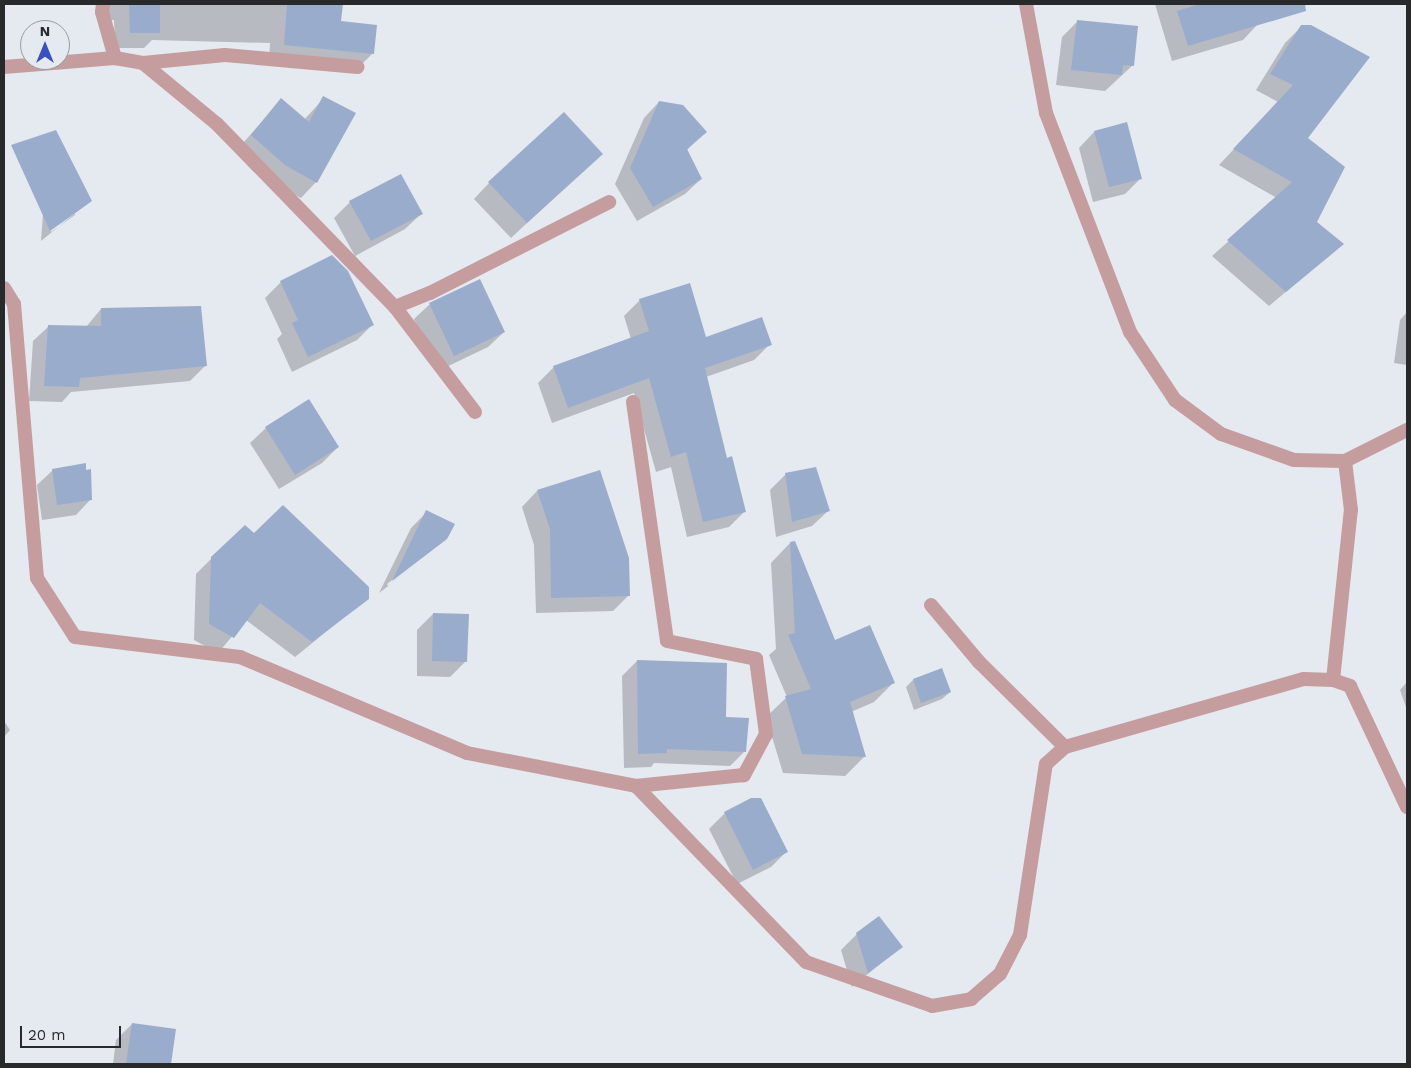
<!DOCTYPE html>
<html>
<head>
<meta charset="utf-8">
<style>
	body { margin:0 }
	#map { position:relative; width:1411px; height:1068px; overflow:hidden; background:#e5e9f0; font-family:"Work Sans",sans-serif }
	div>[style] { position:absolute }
	.shadow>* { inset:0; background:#0003 }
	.building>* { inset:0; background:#9aaccb }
	.service>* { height:14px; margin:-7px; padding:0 7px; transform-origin:7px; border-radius:7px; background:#c69d9e }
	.minor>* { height:14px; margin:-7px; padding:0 7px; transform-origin:7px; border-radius:7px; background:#c69d9e }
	span { translate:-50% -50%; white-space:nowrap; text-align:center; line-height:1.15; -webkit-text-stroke:4.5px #e5e9f0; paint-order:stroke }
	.frame { position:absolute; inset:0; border:5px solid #27292b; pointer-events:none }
	.north { position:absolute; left:20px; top:20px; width:50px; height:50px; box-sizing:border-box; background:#e5e9f0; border:1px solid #999ca1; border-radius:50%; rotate:0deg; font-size:14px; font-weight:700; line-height:20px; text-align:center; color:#27292b }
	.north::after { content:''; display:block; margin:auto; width:18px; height:22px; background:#3950c3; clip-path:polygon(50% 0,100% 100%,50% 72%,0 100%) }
	.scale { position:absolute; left:20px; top:1026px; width:101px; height:22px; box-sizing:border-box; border:2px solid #27292b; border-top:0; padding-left:6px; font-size:15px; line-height:18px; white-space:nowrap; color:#27292b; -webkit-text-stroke:4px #e5e9f0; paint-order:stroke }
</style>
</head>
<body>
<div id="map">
	<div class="shadow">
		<i style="clip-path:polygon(106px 4px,341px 4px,340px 22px,373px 53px,357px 69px,269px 61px,270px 43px,152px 40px,144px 48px,115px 48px,114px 20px,106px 20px)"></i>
		<i style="clip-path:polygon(1155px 4px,1252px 4px,1258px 24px,1243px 40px,1172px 61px)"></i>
		<i style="clip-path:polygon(1077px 22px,1133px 65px,1105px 91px,1056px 85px,1062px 37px)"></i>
		<i style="clip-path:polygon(1301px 27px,1307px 138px,1316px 223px,1342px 244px,1269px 306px,1212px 256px,1277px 198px,1219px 165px,1278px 102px,1256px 90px,1285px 43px)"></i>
		<i style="clip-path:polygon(324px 98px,316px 182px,301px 198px,269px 181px,236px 151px,281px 100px,304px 120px)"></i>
		<i style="clip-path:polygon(659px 102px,705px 132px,687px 150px,701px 179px,685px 194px,637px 221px,615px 184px,644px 118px)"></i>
		<i style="clip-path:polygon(1094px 132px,1141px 178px,1125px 194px,1093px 202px,1079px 148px)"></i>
		<i style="clip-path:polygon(evenodd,47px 158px,90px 201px,41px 241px,47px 158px,75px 212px,75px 215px,51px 232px,50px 229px,75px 212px)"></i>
		<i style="clip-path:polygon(585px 169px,511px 238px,474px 199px,489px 183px)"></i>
		<i style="clip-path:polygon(350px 202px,421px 214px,405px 229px,355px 256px,334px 218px)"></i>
		<i style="clip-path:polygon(281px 282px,373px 324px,357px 340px,292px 372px,277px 339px,282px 334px,265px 298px)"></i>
		<i style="clip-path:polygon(640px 300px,705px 338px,770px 344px,754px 360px,706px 377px,726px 459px,744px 512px,729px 527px,687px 537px,671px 467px,656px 472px,634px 393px,552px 423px,538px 383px,554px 367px,631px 339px,624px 316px)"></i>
		<i style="clip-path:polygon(430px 304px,504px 332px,488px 347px,438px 371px,414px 319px)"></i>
		<i style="clip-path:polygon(101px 309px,206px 365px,190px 381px,71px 392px,62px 402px,29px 401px,33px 341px,49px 326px,86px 327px)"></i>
		<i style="clip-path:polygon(1407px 312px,1407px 365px,1394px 363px,1400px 320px)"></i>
		<i style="clip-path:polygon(266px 428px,338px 447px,322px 463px,279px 489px,250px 443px)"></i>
		<i style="clip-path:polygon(53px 470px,91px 499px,76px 515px,42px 520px,37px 485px)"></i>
		<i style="clip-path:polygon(786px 474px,828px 511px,812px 526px,776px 537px,770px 490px)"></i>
		<i style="clip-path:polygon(537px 491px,629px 595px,613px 611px,536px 613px,534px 545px,522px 507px)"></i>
		<i style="clip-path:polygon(427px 512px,446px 539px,387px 584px,388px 586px,434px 551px,379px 593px,411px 528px)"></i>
		<i style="clip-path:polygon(254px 535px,368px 598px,295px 657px,246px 620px,218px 653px,194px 640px,196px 574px,212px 558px)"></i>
		<i style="clip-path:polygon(790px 543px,835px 641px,893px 683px,874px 702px,851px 712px,865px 756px,845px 776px,783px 773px,766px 717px,787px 697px,769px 655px,776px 649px,771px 563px)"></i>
		<i style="clip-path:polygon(433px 614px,466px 661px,450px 677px,417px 676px,417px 630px)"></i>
		<i style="clip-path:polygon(637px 661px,725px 718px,748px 719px,745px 751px,730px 766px,654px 763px,651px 767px,624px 768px,622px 676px)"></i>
		<i style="clip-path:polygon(913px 680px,950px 692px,942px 699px,914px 710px,906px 687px)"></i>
		<i style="clip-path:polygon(1407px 682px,1407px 710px,1400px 690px)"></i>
		<i style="clip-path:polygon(4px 721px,10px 730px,4px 737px)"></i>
		<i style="clip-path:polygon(725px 813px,787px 851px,771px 867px,737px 884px,709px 829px)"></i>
		<i style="clip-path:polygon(857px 934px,901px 947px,852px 987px,841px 950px)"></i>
		<i style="clip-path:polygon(132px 1024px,174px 1030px,169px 1064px,113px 1064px,116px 1040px)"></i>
	</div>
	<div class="building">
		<i style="clip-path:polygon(129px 4px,160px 4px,160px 33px,130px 33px)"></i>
		<i style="clip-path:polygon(287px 4px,343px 4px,341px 21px,377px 25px,374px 54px,284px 45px)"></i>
		<i style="clip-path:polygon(1200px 4px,1305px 4px,1306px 11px,1188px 46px,1177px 11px)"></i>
		<i style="clip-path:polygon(1077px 20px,1138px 26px,1134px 66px,1123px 65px,1122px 75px,1071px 70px)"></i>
		<i style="clip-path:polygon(1301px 25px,1311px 25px,1370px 57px,1308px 138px,1345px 167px,1317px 222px,1344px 244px,1286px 292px,1227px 240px,1292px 182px,1233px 149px,1293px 85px,1270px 74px)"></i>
		<i style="clip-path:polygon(323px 96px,356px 113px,317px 183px,285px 165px,251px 135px,281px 98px,309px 122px)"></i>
		<i style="clip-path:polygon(659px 101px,683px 105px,707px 132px,687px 149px,702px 179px,653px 207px,630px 168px)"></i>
		<i style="clip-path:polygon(564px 112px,603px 154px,527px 223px,488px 182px)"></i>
		<i style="clip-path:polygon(1127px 122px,1142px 179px,1109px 187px,1094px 131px)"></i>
		<i style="clip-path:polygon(56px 130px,92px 201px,50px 231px,11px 145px)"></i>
		<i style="clip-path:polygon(401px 174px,423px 214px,371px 241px,349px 201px)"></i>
		<i style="clip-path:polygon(332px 255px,348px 271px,374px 325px,308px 357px,292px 323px,298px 320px,280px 281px)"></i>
		<i style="clip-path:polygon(480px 279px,505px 332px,454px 356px,429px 303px)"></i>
		<i style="clip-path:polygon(690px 283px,706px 337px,762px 317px,772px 345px,705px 368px,727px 458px,732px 456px,746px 512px,703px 522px,686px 452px,671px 457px,649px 378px,568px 408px,553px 366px,649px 331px,639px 299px)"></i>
		<i style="clip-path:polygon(201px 306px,207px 366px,80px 378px,79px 387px,44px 386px,48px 325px,101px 326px,101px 308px)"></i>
		<i style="clip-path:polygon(309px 399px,339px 447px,295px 475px,265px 427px)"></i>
		<i style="clip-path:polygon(86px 463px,86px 470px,91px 469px,92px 500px,57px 505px,52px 469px)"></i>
		<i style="clip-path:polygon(816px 467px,830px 511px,792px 522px,785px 473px)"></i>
		<i style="clip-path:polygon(600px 470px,629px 558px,630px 596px,551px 598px,550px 529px,537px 490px)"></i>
		<i style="clip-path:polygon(283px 505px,369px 587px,369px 599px,312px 642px,260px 603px,234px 638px,209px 624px,211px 557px,245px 525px,254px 533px)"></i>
		<i style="clip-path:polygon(426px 510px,455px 524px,447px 539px,392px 581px)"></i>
		<i style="clip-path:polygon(795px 541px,835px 640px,870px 625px,895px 683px,850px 702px,866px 757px,802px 754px,785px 696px,811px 689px,788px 635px,795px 633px,790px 542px)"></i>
		<i style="clip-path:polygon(433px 613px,469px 614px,467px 662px,432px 661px)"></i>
		<i style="clip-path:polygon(637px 660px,727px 663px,726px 717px,749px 718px,746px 752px,667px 749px,667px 753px,638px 754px)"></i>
		<i style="clip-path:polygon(942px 668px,951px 692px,921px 703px,913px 679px)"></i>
		<i style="clip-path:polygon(751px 798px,761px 798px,788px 852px,753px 870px,724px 812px)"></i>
		<i style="clip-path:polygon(879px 916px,903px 947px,868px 973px,856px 933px)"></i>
		<i style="clip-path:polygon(132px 1023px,176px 1029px,171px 1064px,126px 1064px)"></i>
	</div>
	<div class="service">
		<i style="left:103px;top:4px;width:8px;rotate:97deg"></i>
		<i style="left:102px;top:12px;width:48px;rotate:74.2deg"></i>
		<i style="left:143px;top:63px;width:82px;rotate:-5.6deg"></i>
		<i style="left:225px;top:55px;width:133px;rotate:5.2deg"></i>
		<i style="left:395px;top:307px;width:38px;rotate:-22deg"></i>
		<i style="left:430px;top:293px;width:201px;rotate:-26.9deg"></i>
		<i style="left:633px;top:402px;width:241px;rotate:81.9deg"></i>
		<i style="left:667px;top:641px;width:91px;rotate:11.4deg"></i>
		<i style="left:756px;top:659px;width:76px;rotate:82.4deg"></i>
		<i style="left:766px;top:734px;width:47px;rotate:118.2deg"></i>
		<i style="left:744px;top:775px;width:109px;rotate:174.2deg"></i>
		<i style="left:931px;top:605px;width:75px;rotate:49.9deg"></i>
		<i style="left:979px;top:662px;width:121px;rotate:44.7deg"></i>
	</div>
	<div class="minor">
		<i style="left:1026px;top:4px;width:111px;rotate:79.6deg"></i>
		<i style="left:1046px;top:113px;width:235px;rotate:69deg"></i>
		<i style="left:1130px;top:332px;width:82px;rotate:56.5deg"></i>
		<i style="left:1175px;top:400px;width:57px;rotate:36.5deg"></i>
		<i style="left:1221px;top:434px;width:77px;rotate:19.6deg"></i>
		<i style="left:1294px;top:460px;width:51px;rotate:1.1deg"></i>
		<i style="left:1345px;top:461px;width:69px;rotate:-26.6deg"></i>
		<i style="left:4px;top:67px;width:111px;rotate:-4.6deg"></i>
		<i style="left:115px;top:58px;width:28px;rotate:10deg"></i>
		<i style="left:143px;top:63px;width:96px;rotate:39.5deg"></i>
		<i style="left:217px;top:124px;width:255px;rotate:45.8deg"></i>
		<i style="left:395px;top:307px;width:132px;rotate:52.7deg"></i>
		<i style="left:4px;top:288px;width:19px;rotate:58deg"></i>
		<i style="left:14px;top:304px;width:275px;rotate:85.2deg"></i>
		<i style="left:37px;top:578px;width:70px;rotate:57.2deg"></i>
		<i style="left:75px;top:637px;width:166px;rotate:6.9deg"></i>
		<i style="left:240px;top:657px;width:246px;rotate:22.9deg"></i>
		<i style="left:467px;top:753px;width:172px;rotate:11deg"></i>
		<i style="left:636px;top:786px;width:245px;rotate:46deg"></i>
		<i style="left:806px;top:962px;width:133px;rotate:19.2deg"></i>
		<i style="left:932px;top:1006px;width:40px;rotate:-10deg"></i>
		<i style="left:971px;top:999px;width:38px;rotate:-41deg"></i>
		<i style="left:1000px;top:974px;width:44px;rotate:-62.9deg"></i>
		<i style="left:1020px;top:935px;width:173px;rotate:-81.4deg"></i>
		<i style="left:1046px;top:764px;width:25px;rotate:-42deg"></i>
		<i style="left:1065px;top:747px;width:248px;rotate:-15.9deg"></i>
		<i style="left:1304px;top:679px;width:29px;rotate:2deg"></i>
		<i style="left:1333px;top:680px;width:18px;rotate:19deg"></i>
		<i style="left:1350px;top:686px;width:134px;rotate:64.8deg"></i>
		<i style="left:1333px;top:680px;width:171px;rotate:-84deg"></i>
		<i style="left:1351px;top:510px;width:49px;rotate:-97deg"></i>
	</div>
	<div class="frame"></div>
	<div class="north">N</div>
	<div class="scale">20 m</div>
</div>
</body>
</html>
